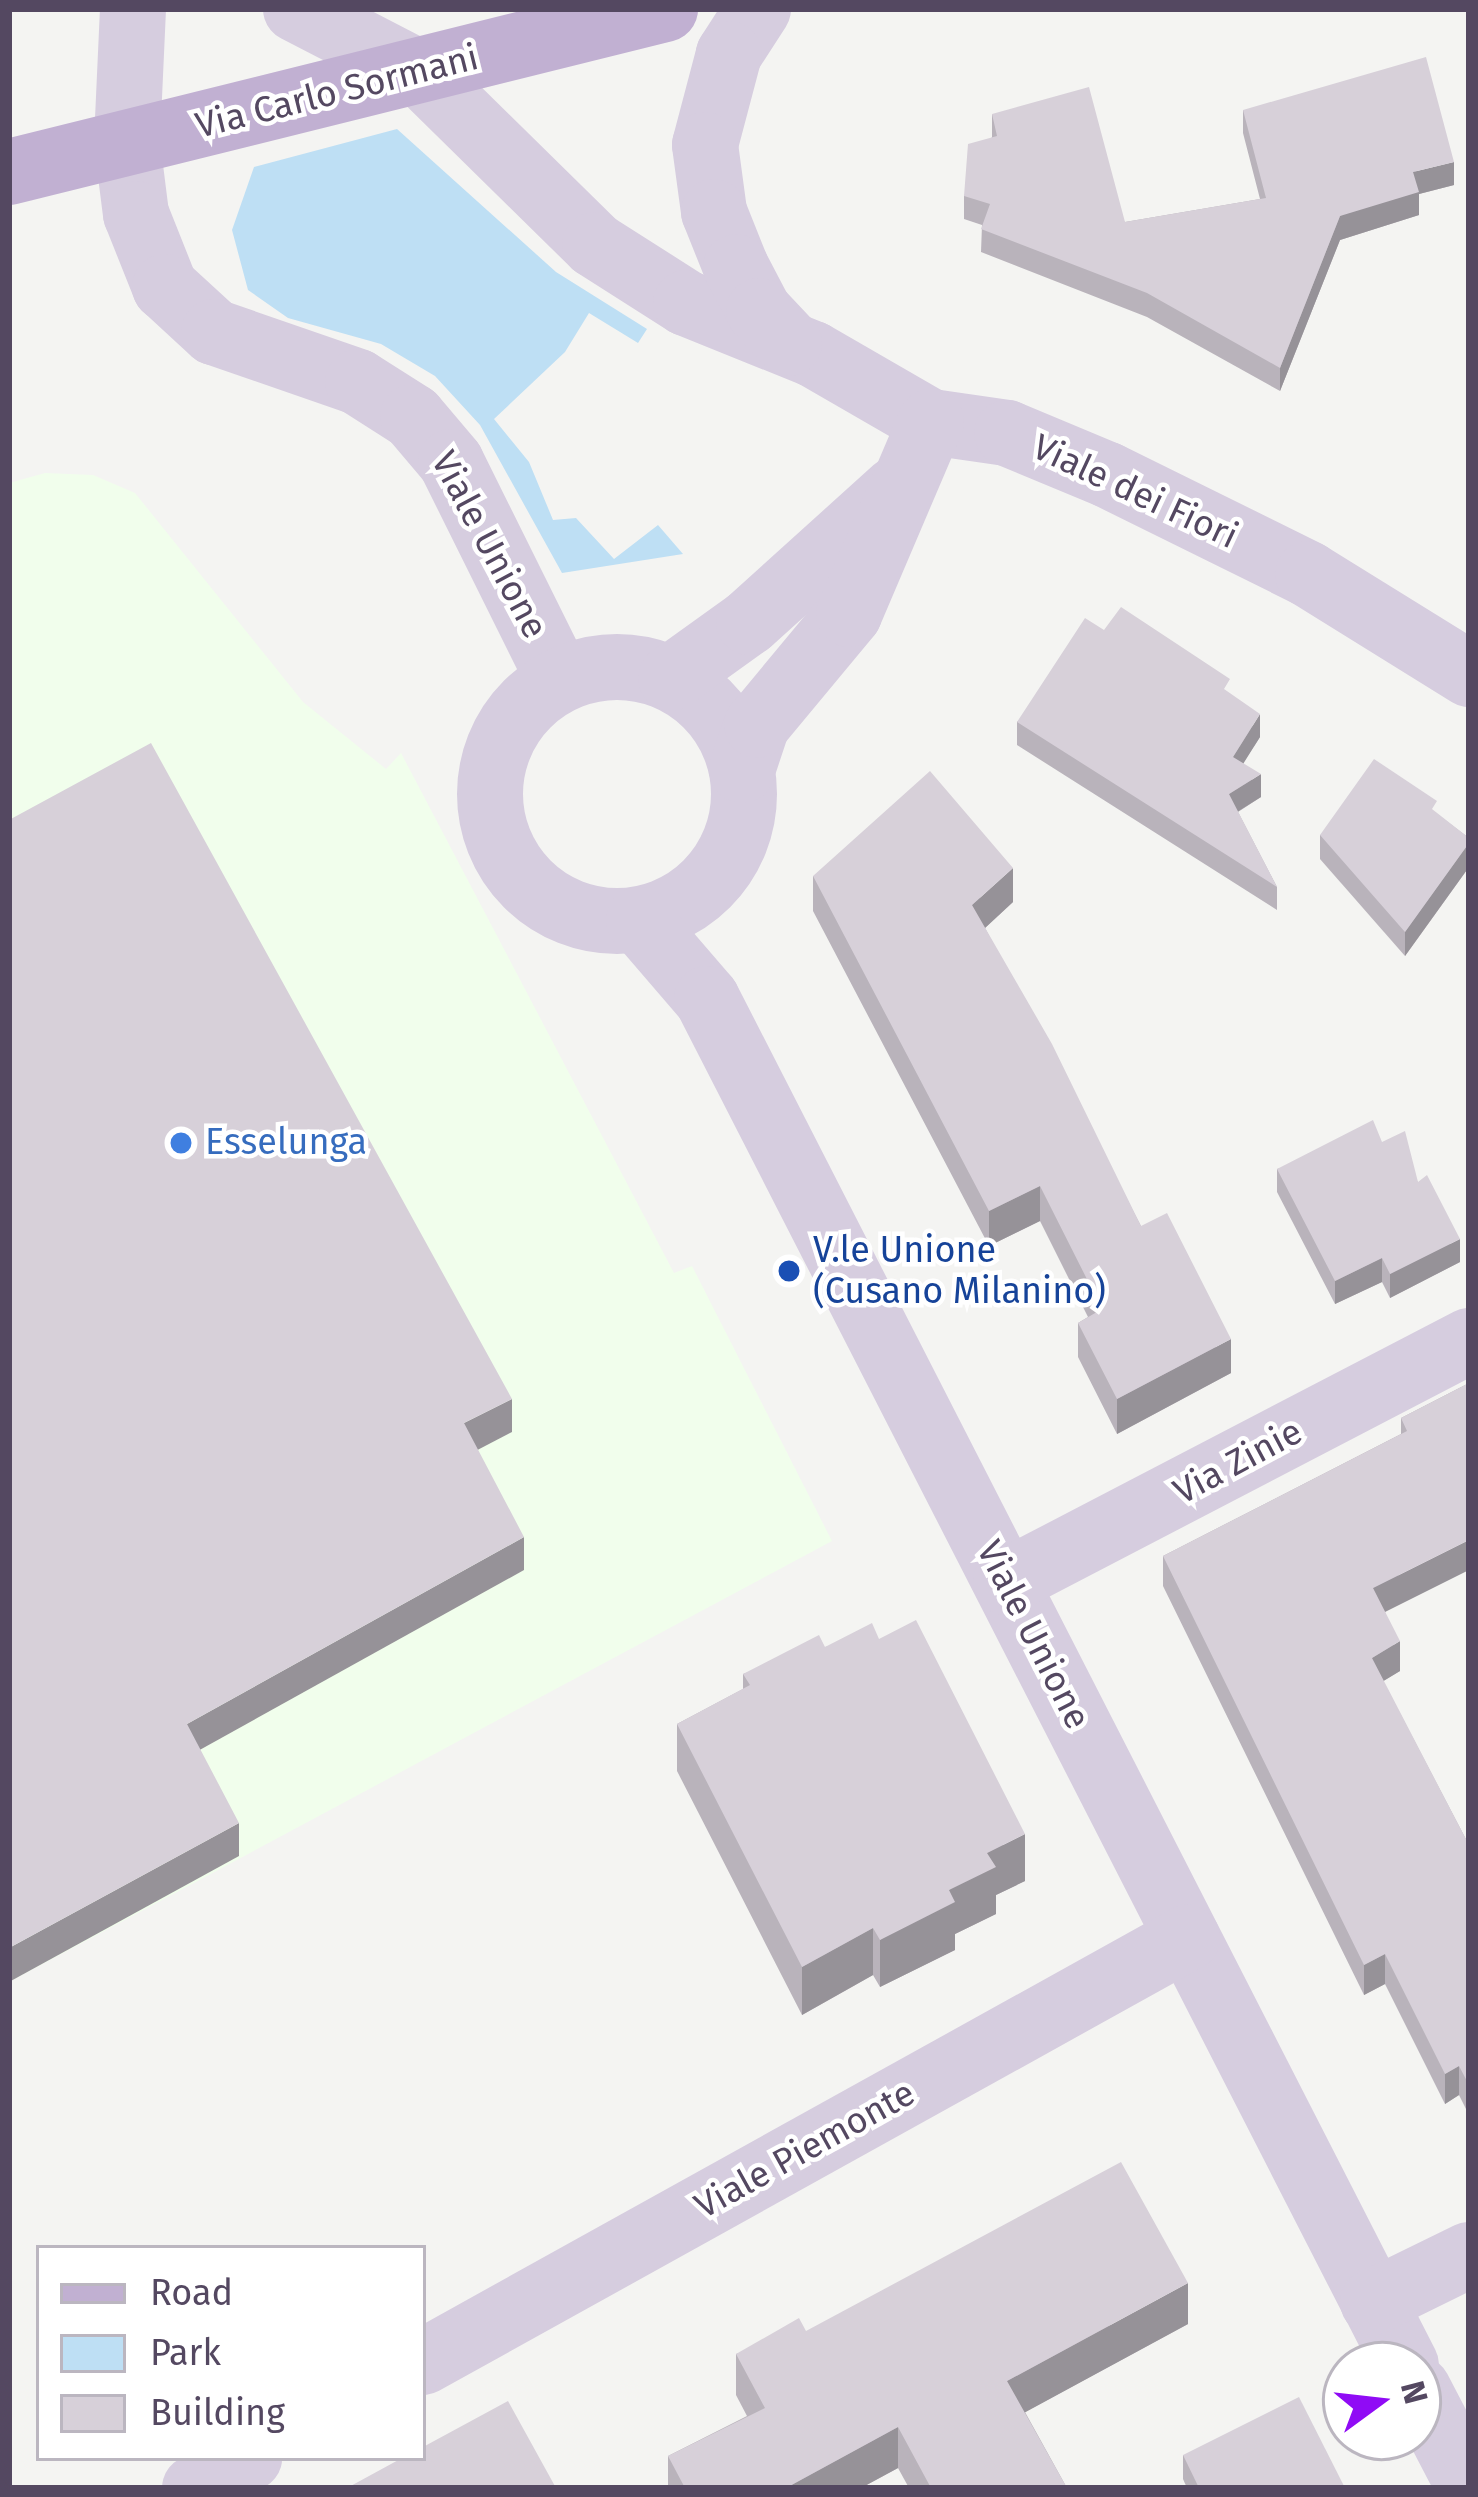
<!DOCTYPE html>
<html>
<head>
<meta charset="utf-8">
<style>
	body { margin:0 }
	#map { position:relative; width:1478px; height:2497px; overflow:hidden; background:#f4f4f2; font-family:"Fira Sans",sans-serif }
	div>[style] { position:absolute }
	.commercial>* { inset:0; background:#f1feec }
	.green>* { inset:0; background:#bedff4 }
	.minor>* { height:66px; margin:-33px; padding:0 33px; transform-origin:33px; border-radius:33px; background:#d6cddf }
	.minor>.ring { margin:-33px; padding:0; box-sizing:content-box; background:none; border:66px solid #d6cddf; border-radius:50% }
	.major>* { height:66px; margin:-33px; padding:0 33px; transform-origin:33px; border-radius:33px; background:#c1b0d2 }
	.wall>* { inset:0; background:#b9b3bb }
	.shaded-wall>* { inset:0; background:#969298 }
	.building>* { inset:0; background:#d7d0d9 }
	.dots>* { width:33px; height:33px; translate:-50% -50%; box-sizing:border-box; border:6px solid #fff; border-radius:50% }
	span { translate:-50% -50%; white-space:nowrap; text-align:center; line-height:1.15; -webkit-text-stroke:9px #fff; paint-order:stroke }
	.street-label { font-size:36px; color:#544861 }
	.shop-label { font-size:36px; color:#366cbe }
	.left { translate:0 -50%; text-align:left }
	.transit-label { font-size:36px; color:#164399 }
	.frame { position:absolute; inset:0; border:12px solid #544861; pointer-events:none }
	.legend { position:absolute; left:36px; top:2245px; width:390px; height:216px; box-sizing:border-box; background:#fff; border:3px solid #bbb6c0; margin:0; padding:15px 21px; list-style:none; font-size:36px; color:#544861 }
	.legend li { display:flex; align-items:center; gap:24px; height:60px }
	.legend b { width:60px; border:3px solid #bbb6c0 }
	.north { position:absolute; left:1322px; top:2341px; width:120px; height:120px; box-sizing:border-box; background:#fff; border:3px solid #bbb6c0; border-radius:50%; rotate:75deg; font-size:33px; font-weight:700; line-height:48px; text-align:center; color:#544861 }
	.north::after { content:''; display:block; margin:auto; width:42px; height:54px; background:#900bf5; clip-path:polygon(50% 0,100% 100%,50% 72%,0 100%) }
</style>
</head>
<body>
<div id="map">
	<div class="commercial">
		<i style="clip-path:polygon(45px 473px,93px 475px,135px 493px,303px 702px,386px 769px,401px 753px,674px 1273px,692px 1266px,832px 1541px,9px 1982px,9px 483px)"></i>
	</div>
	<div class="green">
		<i style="clip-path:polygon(397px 129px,556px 272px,647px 329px,638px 343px,589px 313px,565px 352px,494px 419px,529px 462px,553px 520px,576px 518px,614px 559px,658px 525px,683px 554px,562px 573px,480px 425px,435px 376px,381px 344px,288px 318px,248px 290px,232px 230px,254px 167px)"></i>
	</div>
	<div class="minor">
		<i style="left:133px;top:9px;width:134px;rotate:92.6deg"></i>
		<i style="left:127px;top:143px;width:72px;rotate:82.8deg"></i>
		<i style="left:136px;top:214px;width:79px;rotate:68.3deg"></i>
		<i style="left:165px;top:287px;width:67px;rotate:42.6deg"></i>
		<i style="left:214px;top:332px;width:152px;rotate:19.1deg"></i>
		<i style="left:358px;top:382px;width:65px;rotate:32.5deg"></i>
		<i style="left:413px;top:417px;width:59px;rotate:49.8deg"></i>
		<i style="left:451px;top:462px;width:243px;rotate:63.6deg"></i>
		<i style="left:296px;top:9px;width:140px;rotate:27.3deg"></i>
		<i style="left:420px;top:73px;width:245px;rotate:44.5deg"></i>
		<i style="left:595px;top:245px;width:108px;rotate:32.5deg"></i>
		<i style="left:686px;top:303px;width:137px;rotate:21.9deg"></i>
		<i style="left:813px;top:354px;width:136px;rotate:30deg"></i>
		<i style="left:931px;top:422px;width:77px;rotate:8.2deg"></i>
		<i style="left:1007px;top:433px;width:109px;rotate:22.6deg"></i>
		<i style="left:1108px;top:475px;width:223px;rotate:26.3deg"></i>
		<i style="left:1308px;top:574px;width:190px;rotate:31.8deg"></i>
		<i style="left:758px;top:9px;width:54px;rotate:122.8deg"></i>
		<i style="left:729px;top:54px;width:94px;rotate:104.8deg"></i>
		<i style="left:705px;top:145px;width:68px;rotate:82.3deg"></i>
		<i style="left:714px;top:212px;width:59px;rotate:68.2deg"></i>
		<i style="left:736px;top:267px;width:50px;rotate:62.4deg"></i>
		<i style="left:759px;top:311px;width:44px;rotate:46.8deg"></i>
		<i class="ring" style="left:490px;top:667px;width:188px;height:188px"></i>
		<i style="left:671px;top:678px;width:96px;rotate:-35.7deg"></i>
		<i style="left:749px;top:622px;width:198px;rotate:-42.1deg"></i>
		<i style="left:742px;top:770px;width:47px;rotate:-71.6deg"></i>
		<i style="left:757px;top:725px;width:144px;rotate:-50.3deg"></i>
		<i style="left:849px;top:614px;width:209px;rotate:-66.9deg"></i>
		<i style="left:639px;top:920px;width:104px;rotate:49.3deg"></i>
		<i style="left:707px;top:999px;width:1534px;rotate:62.9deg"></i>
		<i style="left:1006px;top:1582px;width:522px;rotate:-27.5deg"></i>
		<i style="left:1373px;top:2302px;width:107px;rotate:-26.1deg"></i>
		<i style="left:423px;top:2362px;width:874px;rotate:-29.03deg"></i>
		<i style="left:1418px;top:2389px;width:110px;rotate:62.5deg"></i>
		<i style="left:195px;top:2488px;width:62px;rotate:-29.1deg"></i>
	</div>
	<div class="major">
		<i style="left:9px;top:172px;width:676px;rotate:-13.95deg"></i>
	</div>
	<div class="wall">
		<i style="clip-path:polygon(1243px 110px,1454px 185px,1419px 194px,1419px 215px,1340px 240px,1280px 391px,1147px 317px,981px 252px,982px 225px,964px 219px,964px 196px,992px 137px,992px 114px,1125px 222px,1260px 199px,1243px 133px)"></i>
		<i style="clip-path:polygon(1104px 630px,1230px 694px,1260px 737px,1243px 763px,1261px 797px,1238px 812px,1277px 887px,1277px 910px,1017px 745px,1017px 722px)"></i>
		<i style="clip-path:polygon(1437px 814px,1469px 838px,1469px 867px,1405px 956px,1320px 859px,1320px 835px)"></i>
		<i style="clip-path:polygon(813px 876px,1013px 902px,985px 928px,1141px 1226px,1231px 1373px,1117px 1434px,1078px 1357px,1078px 1323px,1088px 1317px,1040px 1221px,989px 1246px,813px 911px)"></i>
		<i style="clip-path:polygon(1382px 1142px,1418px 1182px,1460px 1262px,1390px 1298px,1382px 1282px,1335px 1304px,1277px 1192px,1277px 1169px)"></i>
		<i style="clip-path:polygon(1469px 1383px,1385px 1612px,1400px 1671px,1383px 1681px,1469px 1845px,1469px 2115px,1459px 2095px,1445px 2104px,1385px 1984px,1364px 1995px,1163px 1586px,1163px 1556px,1401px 1434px,1401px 1418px)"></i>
		<i style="clip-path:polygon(879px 1639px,1025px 1881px,996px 1895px,996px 1914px,955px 1934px,955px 1950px,880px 1987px,873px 1975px,802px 2015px,677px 1771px,677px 1724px,743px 1689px,743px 1674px,825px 1647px)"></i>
		<i style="clip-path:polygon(1188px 2324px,1025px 2412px,1067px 2488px,909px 2488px,898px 2468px,861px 2488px,668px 2488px,668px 2456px,747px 2416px,736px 2395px,736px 2354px,806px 2331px)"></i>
		<i style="clip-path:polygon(1183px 2455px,1345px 2488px,1187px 2488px,1183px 2479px)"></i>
	</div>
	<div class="shaded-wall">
		<i style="clip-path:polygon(1454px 162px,1454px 185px,1419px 194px,1419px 215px,1340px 240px,1280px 391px,1280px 368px,1340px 216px,1413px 172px)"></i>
		<i style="clip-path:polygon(1260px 714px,1260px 737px,1233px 780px,1233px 757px)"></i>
		<i style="clip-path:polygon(1261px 774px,1261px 797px,1229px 817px,1229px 794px)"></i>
		<i style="clip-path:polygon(1469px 843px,1469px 867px,1405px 956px,1405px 932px)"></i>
		<i style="clip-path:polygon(1013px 868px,1013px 902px,972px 940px,972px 905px)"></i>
		<i style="clip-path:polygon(1040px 1186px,1040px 1221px,989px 1246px,989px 1211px)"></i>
		<i style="clip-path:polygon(1460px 1239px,1460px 1262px,1390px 1298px,1390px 1274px)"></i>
		<i style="clip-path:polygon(1382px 1258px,1382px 1282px,1335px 1304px,1335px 1281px)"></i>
		<i style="clip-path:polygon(1231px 1339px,1231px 1373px,1117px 1434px,1117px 1399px)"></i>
		<i style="clip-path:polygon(512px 1399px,512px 1432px,464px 1457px,464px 1423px)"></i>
		<i style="clip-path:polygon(524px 1537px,524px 1570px,187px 1757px,187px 1724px)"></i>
		<i style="clip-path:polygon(1469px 1540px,1469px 1570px,1373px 1618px,1373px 1588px)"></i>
		<i style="clip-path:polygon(1400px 1641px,1400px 1671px,1372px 1688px,1372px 1658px)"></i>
		<i style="clip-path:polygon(239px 1823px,239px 1856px,9px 1982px,9px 1948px)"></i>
		<i style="clip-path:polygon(1025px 1834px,1025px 1881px,996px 1895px,996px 1914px,955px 1934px,955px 1950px,880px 1987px,880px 1940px,949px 1890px,987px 1853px)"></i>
		<i style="clip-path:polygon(873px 1928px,873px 1975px,802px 2015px,802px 1967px)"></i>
		<i style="clip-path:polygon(1385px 1954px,1385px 1984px,1364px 1995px,1364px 1965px)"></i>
		<i style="clip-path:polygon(1459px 2066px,1459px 2095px,1445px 2104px,1445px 2074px)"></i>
		<i style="clip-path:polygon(1188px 2283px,1188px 2324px,1007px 2422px,1007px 2381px)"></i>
		<i style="clip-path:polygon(898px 2427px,898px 2468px,861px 2488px,786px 2488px)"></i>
	</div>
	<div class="building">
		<i style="clip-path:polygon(1426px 57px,1454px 162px,1413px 172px,1419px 192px,1340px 216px,1280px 368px,1147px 293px,981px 229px,990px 204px,964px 196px,968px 144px,997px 136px,992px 114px,1089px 87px,1125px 222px,1266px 198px,1243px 110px)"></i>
		<i style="clip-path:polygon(1121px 607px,1230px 679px,1224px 689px,1260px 714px,1233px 757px,1261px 774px,1229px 794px,1277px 887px,1017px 722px,1085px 618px,1104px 630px)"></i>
		<i style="clip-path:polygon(151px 743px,512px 1399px,464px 1423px,524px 1537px,187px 1724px,239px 1823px,9px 1948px,9px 820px)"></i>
		<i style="clip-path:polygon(1374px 759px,1437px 801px,1432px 809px,1469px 838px,1469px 843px,1405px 932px,1320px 835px)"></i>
		<i style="clip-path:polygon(930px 771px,1013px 868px,972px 905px,1052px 1044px,1141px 1226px,1167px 1213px,1231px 1339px,1117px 1399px,1078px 1323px,1102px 1309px,1040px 1186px,989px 1211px,813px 876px)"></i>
		<i style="clip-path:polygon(1373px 1120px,1382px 1142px,1405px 1131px,1418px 1182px,1427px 1175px,1460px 1239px,1390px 1274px,1382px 1258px,1335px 1281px,1277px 1169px)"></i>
		<i style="clip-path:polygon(1469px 1383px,1469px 1540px,1373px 1588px,1400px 1641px,1372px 1658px,1469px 1845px,1469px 2085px,1459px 2066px,1445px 2074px,1385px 1954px,1364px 1965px,1163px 1556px,1407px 1431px,1401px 1418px)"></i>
		<i style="clip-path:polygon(916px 1620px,1025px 1834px,987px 1853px,996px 1867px,949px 1890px,955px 1902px,880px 1940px,873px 1928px,802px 1967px,677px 1724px,750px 1685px,743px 1674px,819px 1635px,825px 1647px,872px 1623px,879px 1639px)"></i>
		<i style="clip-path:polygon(1121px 2162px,1188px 2283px,1007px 2381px,1067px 2488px,931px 2488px,898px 2427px,786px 2488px,685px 2488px,668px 2456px,765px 2408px,736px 2354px,799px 2318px,806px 2331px)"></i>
		<i style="clip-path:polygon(1299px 2397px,1345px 2488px,1199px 2488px,1183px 2455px)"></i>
		<i style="clip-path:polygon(508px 2401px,556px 2488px,347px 2488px,402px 2458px,423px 2458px,423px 2447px)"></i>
	</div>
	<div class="dots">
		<i style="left:181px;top:1143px;background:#3f7fe0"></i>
		<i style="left:789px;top:1271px;background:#1a4fb4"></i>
	</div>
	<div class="street-label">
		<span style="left:337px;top:92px;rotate:-14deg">Via Carlo Sormani</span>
		<span style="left:1135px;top:492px;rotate:25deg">Viale dei Fiori</span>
		<span style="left:489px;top:545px;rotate:62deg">Viale Unione</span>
		<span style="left:1238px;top:1462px;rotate:-28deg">Via Zinie</span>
		<span style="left:1033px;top:1635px;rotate:63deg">Viale Unione</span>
		<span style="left:805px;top:2150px;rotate:-29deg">Viale Piemonte</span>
	</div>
	<div class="shop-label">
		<span class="left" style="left:205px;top:1143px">Esselunga</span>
	</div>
	<div class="transit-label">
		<span class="left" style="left:813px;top:1271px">V.le Unione<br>(Cusano Milanino)</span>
	</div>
	<div class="frame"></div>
	<ul class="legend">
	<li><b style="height:15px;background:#c1b0d2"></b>Road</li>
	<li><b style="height:33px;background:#bedff4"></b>Park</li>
	<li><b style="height:33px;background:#d7d0d9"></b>Building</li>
	</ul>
	<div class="north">N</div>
</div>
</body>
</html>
